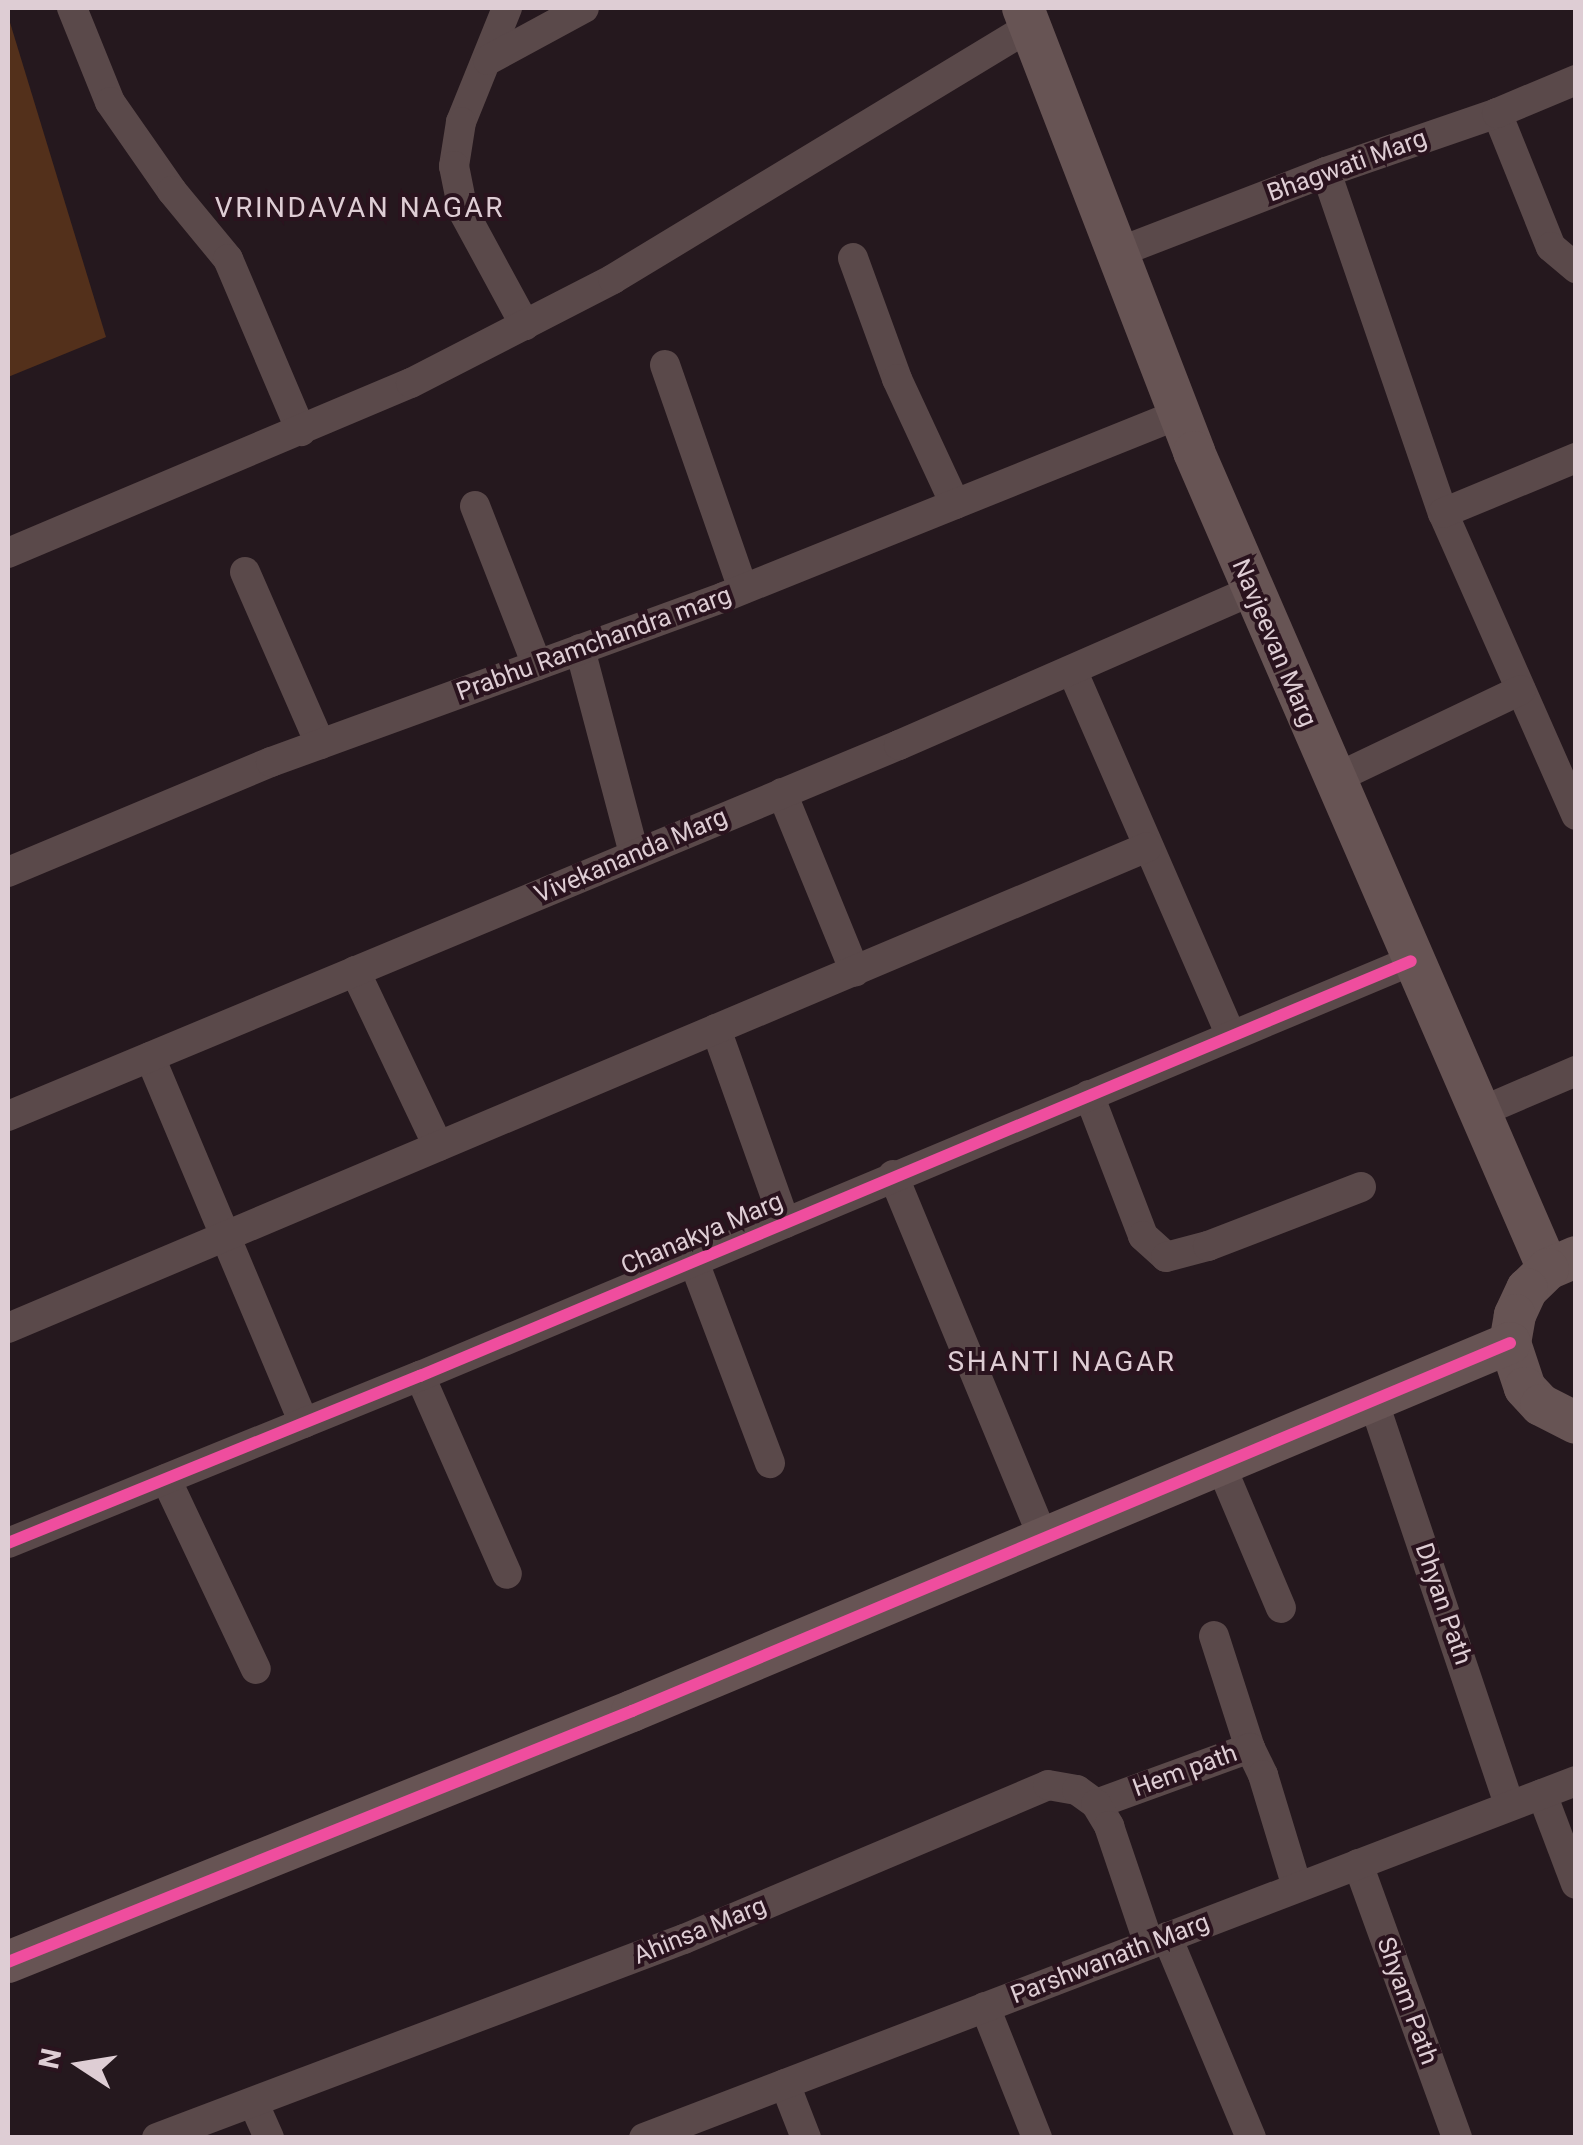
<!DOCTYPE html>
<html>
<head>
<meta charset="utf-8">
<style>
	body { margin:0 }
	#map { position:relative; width:1583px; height:2145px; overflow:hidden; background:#25181e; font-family:Roboto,sans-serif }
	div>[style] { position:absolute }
	.green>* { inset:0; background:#53301b }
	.street>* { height:30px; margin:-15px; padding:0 15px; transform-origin:15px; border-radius:15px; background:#5a494a }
	.secondary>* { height:42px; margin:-21px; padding:0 21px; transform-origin:21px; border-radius:21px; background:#675454 }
	.cycleway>* { height:12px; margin:-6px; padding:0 6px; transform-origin:6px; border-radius:6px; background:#ef4d9e }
	span { translate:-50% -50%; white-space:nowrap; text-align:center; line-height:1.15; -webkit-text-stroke:8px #2a131e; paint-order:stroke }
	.street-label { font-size:25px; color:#decdd4 }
	.neighbourhood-label { font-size:28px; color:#decdd4; letter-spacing:2.5px }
	.frame { position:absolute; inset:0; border:10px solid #decdd4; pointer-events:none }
	.north { position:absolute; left:30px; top:2015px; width:100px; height:100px; -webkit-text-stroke:8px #2a131e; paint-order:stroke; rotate:282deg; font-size:28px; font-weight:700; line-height:40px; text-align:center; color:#decdd4 }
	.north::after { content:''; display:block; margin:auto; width:35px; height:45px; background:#decdd4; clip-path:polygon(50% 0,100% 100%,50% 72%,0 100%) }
</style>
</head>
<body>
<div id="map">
	<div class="green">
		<i style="clip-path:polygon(8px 16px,106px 337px,8px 377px)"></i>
	</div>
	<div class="street">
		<i style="left:72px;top:8px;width:101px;rotate:68deg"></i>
		<i style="left:110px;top:102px;width:108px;rotate:55.1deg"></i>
		<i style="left:172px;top:191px;width:88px;rotate:50.5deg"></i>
		<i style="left:228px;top:259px;width:187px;rotate:67deg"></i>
		<i style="left:507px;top:8px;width:123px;rotate:112deg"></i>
		<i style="left:461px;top:122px;width:45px;rotate:99deg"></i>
		<i style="left:454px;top:166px;width:46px;rotate:78.7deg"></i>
		<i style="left:463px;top:211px;width:130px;rotate:61.5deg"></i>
		<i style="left:488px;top:60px;width:109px;rotate:-28.4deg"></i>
		<i style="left:1497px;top:113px;width:144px;rotate:68.1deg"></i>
		<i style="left:1551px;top:247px;width:33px;rotate:40deg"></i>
		<i style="left:1326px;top:172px;width:361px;rotate:71.1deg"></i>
		<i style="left:1443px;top:513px;width:330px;rotate:66.2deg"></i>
		<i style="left:1119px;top:252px;width:222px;rotate:-21.1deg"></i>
		<i style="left:1326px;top:172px;width:181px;rotate:-19deg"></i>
		<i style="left:1497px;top:113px;width:86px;rotate:-22.7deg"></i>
		<i style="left:853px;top:258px;width:129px;rotate:70deg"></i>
		<i style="left:897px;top:379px;width:138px;rotate:65.1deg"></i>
		<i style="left:665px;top:365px;width:237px;rotate:70.8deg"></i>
		<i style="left:475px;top:506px;width:171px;rotate:68.7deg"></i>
		<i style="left:1443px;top:513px;width:144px;rotate:-22.5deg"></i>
		<i style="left:8px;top:553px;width:437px;rotate:-22.9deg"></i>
		<i style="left:411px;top:383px;width:227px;rotate:-27.2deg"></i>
		<i style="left:613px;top:279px;width:486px;rotate:-31.2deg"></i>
		<i style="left:245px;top:572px;width:188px;rotate:66.4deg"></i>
		<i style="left:580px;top:649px;width:212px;rotate:75.2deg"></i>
		<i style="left:1072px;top:670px;width:399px;rotate:66.5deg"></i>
		<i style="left:1332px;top:780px;width:209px;rotate:-25.5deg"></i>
		<i style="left:782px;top:793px;width:193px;rotate:67.8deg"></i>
		<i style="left:8px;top:872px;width:285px;rotate:-22.7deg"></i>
		<i style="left:271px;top:762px;width:482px;rotate:-20deg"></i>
		<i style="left:724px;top:597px;width:490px;rotate:-21.9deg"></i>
		<i style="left:355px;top:971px;width:194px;rotate:64.6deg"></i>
		<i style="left:716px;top:1029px;width:206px;rotate:70.4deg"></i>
		<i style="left:150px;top:1057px;width:397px;rotate:67.2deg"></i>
		<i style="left:1089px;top:1095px;width:151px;rotate:69deg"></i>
		<i style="left:1143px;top:1236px;width:31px;rotate:42deg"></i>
		<i style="left:1166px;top:1257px;width:43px;rotate:-14.7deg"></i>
		<i style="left:1208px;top:1246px;width:164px;rotate:-21.1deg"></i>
		<i style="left:1478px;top:1113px;width:107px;rotate:-23.2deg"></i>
		<i style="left:8px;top:1116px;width:965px;rotate:-22.61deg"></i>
		<i style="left:899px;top:745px;width:385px;rotate:-23.6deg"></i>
		<i style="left:893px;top:1175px;width:395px;rotate:67.5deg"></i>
		<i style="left:694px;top:1262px;width:215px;rotate:69.3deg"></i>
		<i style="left:8px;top:1328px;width:1236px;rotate:-22.89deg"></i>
		<i style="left:420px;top:1376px;width:216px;rotate:66.3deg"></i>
		<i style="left:1374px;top:1403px;width:425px;rotate:71.4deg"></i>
		<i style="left:1221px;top:1466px;width:154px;rotate:67.1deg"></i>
		<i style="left:166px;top:1479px;width:210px;rotate:64.7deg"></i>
		<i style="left:8px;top:1543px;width:445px;rotate:-22.1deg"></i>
		<i style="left:420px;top:1376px;width:1074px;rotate:-22.72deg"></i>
		<i style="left:1214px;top:1636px;width:118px;rotate:72.2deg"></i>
		<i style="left:1542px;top:1794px;width:96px;rotate:69.3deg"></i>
		<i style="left:1096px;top:1804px;width:164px;rotate:-20deg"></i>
		<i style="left:1250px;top:1748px;width:30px;rotate:64deg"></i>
		<i style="left:1263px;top:1775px;width:117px;rotate:73.1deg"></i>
		<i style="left:1358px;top:1864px;width:291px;rotate:70.1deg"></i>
		<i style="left:1167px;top:1937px;width:218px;rotate:67.3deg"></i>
		<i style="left:985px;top:2007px;width:141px;rotate:68.3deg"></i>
		<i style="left:785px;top:2084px;width:58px;rotate:68.7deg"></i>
		<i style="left:254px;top:2104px;width:37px;rotate:66deg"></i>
		<i style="left:157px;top:2138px;width:563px;rotate:-20.69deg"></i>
		<i style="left:684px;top:1939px;width:395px;rotate:-22.9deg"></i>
		<i style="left:1048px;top:1785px;width:29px;rotate:10deg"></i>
		<i style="left:1077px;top:1790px;width:24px;rotate:36deg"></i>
		<i style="left:1096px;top:1804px;width:26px;rotate:59deg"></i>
		<i style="left:1109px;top:1826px;width:125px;rotate:71.3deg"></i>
		<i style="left:644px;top:2138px;width:998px;rotate:-20.96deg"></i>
	</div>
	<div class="secondary">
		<i style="left:1023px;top:8px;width:476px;rotate:68.9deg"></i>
		<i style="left:1194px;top:452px;width:890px;rotate:66.57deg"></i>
		<i style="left:1576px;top:1257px;width:30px;rotate:157deg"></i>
		<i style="left:1548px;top:1269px;width:29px;rotate:136deg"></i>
		<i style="left:1527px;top:1289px;width:29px;rotate:115deg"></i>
		<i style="left:1515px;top:1315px;width:28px;rotate:100deg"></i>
		<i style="left:1510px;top:1343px;width:47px;rotate:71.6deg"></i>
		<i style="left:1525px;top:1388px;width:23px;rotate:47deg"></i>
		<i style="left:1541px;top:1405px;width:39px;rotate:27deg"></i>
		<i style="left:8px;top:1962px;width:673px;rotate:-21.91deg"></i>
		<i style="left:632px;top:1711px;width:952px;rotate:-22.74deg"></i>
	</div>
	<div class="cycleway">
		<i style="left:8px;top:1543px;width:445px;rotate:-22.1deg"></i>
		<i style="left:420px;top:1376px;width:1074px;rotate:-22.72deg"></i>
		<i style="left:8px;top:1962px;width:673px;rotate:-21.91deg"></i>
		<i style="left:632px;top:1711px;width:952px;rotate:-22.74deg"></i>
	</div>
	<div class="street-label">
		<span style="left:1347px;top:166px;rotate:-20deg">Bhagwati Marg</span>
		<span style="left:1274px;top:643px;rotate:67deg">Navjeevan Marg</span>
		<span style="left:594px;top:644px;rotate:-20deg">Prabhu Ramchandra marg</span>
		<span style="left:631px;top:856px;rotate:-23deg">Vivekananda Marg</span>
		<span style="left:702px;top:1234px;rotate:-23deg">Chanakya Marg</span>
		<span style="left:1443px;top:1604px;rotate:71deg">Dhyan Path</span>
		<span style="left:1185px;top:1771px;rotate:-20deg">Hem path</span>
		<span style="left:700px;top:1931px;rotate:-22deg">Ahinsa Marg</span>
		<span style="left:1110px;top:1959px;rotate:-21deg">Parshwanath Marg</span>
		<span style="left:1407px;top:2001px;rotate:70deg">Shyam Path</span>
	</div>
	<div class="neighbourhood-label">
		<span style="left:360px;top:208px">VRINDAVAN NAGAR</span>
		<span style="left:1062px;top:1362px">SHANTI NAGAR</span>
	</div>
	<div class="frame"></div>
	<div class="north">N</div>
</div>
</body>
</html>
